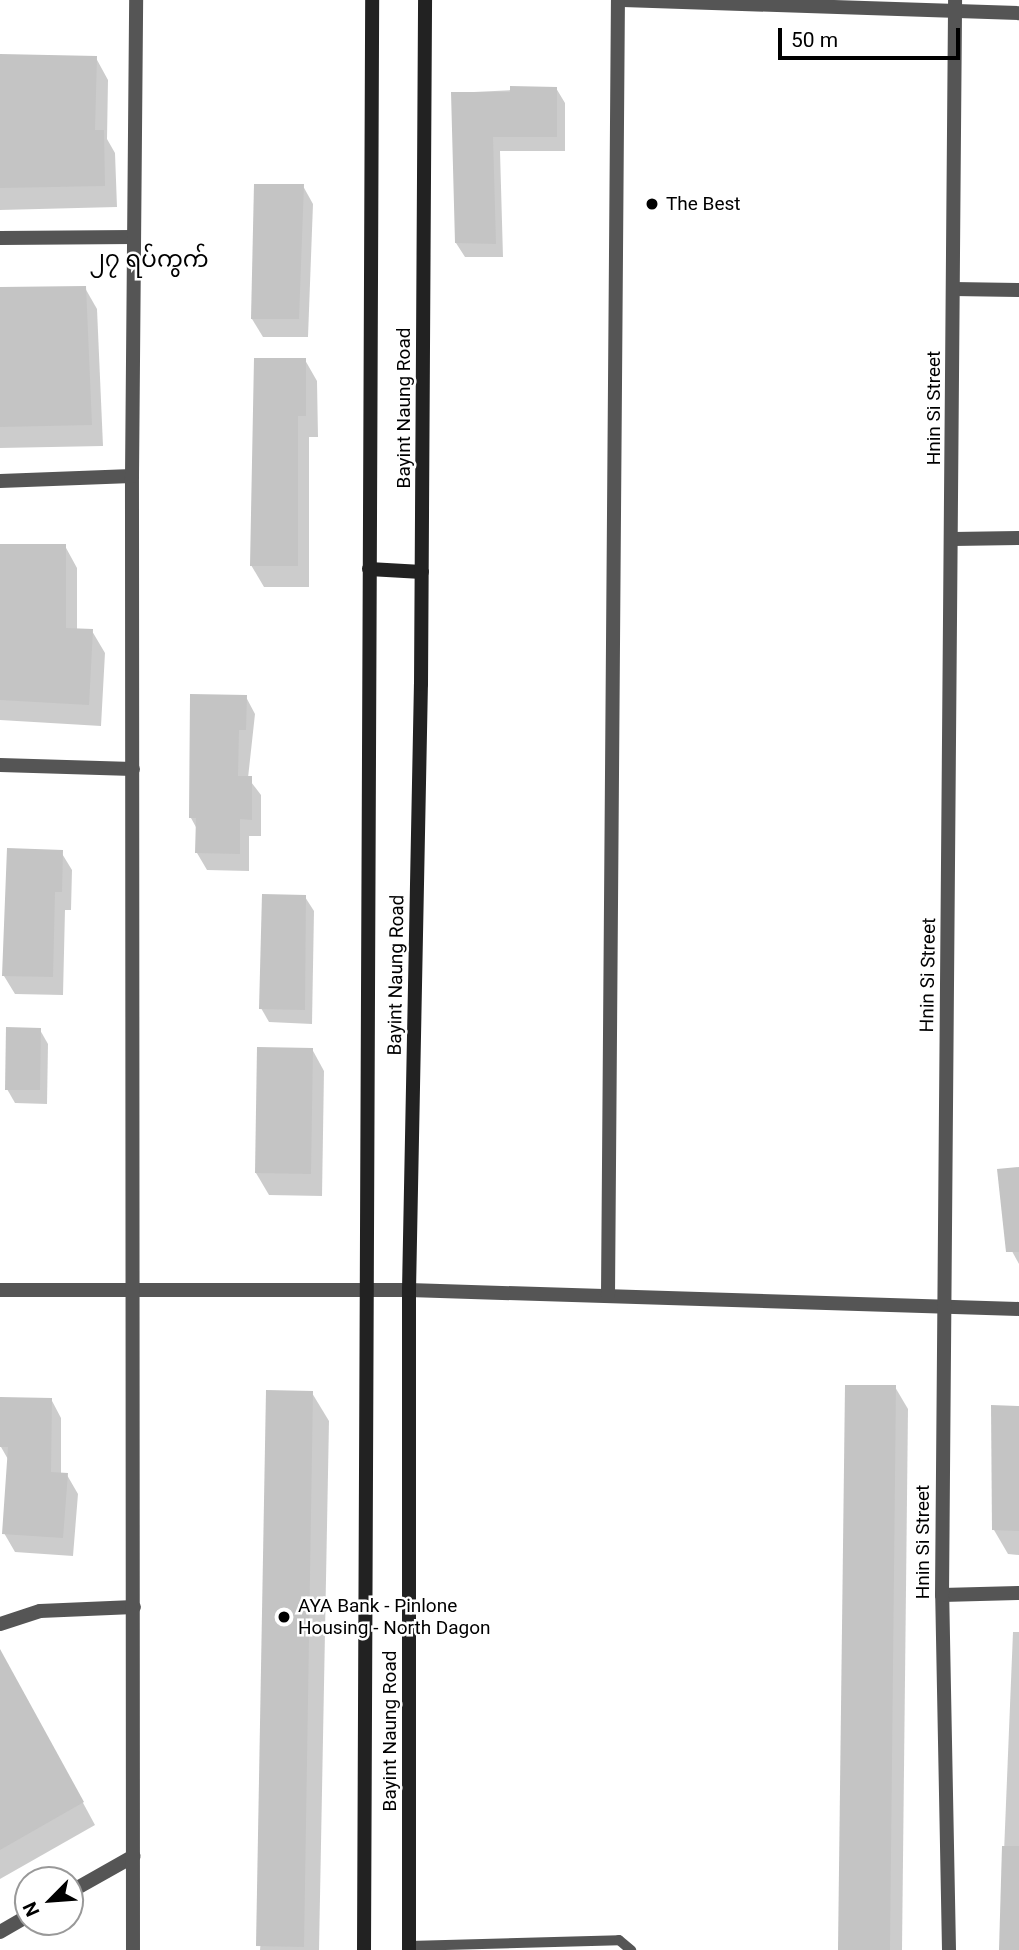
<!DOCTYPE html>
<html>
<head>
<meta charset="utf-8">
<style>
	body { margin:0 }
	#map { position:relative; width:1019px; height:1950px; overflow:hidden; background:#fff; font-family:Roboto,"Noto Sans Myanmar",sans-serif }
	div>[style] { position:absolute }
	.shadow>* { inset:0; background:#0003 }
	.building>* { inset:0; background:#c4c4c4 }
	.service>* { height:10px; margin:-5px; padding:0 5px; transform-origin:5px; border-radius:5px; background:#555 }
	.minor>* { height:14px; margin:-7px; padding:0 7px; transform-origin:7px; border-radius:7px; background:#555 }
	.secondary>* { height:14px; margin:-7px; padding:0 7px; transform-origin:7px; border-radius:7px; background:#222 }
	.dots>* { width:19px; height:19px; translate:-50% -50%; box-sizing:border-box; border:4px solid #fff; border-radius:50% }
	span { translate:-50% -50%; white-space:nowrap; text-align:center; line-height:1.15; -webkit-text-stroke:5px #fff; paint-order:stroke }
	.poi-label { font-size:19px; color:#000 }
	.left { translate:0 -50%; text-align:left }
	.street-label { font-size:19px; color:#000 }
	.quarter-label { font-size:23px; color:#000 }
	.north { position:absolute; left:14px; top:1866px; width:70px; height:70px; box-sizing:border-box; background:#fff; border:2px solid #999; border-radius:50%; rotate:245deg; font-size:19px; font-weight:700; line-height:28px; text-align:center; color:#000 }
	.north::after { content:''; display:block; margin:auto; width:24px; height:32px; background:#000; clip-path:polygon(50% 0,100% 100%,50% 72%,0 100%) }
	.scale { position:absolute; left:778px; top:28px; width:182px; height:32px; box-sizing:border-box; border:4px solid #000; border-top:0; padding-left:9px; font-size:21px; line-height:24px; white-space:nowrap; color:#000; -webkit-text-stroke:5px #fff; paint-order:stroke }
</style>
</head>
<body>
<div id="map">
	<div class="shadow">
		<i style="clip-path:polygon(0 56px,96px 58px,108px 80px,107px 139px,115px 153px,117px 207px,0 210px)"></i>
		<i style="clip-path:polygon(556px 88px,565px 103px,565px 151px,500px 151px,503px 257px,465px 257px,456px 243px,453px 93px)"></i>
		<i style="clip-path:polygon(303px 186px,313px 204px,308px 337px,263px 337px,252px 319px)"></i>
		<i style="clip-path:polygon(85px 288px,97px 309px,103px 446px,0 448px,0 289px)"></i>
		<i style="clip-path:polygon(305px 360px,317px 381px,318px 437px,309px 437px,309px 587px,264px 587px,251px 565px)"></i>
		<i style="clip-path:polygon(0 545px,65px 546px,77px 568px,77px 630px,92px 631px,105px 653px,101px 726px,0 720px)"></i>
		<i style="clip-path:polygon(246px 697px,255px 714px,248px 778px,261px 795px,261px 836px,249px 836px,249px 871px,207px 870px,197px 853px,197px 829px,191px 818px)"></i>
		<i style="clip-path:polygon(61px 852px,72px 870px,71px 910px,65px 910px,63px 995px,15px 994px,4px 976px)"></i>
		<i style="clip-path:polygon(305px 897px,314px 911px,312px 1024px,269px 1022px,261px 1008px)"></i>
		<i style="clip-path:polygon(40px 1030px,48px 1044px,47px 1104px,15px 1103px,7px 1089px)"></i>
		<i style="clip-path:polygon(312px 1049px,324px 1071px,322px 1196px,269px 1195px,256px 1173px)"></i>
		<i style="clip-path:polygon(1019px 1168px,1019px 1264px,1007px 1242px)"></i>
		<i style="clip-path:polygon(895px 1387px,908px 1409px,902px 1950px,840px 1950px)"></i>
		<i style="clip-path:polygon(312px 1393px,329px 1421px,319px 1950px,260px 1950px)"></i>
		<i style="clip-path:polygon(51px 1399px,61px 1418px,61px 1475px,67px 1475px,78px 1494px,73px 1556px,15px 1552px,4px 1533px,9px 1461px,1px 1447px)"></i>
		<i style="clip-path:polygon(1019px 1408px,1019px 1555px,1008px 1554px,994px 1530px)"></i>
		<i style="clip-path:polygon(1013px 1632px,1019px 1632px,1019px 1950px,1000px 1950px)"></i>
		<i style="clip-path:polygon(0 1677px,23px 1692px,95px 1825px,0 1879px)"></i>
	</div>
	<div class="building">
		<i style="clip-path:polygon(0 54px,97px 56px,95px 130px,104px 130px,105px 186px,0 188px)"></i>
		<i style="clip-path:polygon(510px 86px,557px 87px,557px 137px,493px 137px,496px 244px,455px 243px,451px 92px,510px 92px)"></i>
		<i style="clip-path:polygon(254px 184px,304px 184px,299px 319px,251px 319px)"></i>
		<i style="clip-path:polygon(86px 286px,92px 425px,0 427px,0 287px)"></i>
		<i style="clip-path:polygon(254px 358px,306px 358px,306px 416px,298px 416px,298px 566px,250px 566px)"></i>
		<i style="clip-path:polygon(0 544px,66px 544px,66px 628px,93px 629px,89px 705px,0 700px)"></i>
		<i style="clip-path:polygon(190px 694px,247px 695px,246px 730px,239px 730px,238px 776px,252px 776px,252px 820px,240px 819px,240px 854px,195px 853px,196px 818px,189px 818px)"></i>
		<i style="clip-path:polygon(7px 848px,63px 850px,62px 892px,55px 892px,53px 977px,2px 976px)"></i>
		<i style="clip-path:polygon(262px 894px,306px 895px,305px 1010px,259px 1009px)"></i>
		<i style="clip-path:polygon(6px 1027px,41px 1028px,40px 1090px,5px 1090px)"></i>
		<i style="clip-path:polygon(257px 1047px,313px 1048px,311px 1174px,255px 1173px)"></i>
		<i style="clip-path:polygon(1019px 1167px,1019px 1252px,1006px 1252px,997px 1169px)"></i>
		<i style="clip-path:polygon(845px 1385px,896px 1385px,890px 1950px,838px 1950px)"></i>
		<i style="clip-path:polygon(266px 1390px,313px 1391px,304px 1947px,256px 1946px)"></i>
		<i style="clip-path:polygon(0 1397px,52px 1398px,51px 1472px,68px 1473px,63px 1538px,2px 1534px,8px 1447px,0 1447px)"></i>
		<i style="clip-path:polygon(991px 1405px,1019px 1406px,1019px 1531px,992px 1530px)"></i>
		<i style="clip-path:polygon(0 1649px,84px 1802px,0 1850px)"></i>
		<i style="clip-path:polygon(1002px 1846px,1019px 1846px,1019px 1950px,999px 1950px)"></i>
	</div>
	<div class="service">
		<i style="left:409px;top:1946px;width:210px;rotate:-1.6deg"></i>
		<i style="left:619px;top:1940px;width:16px;rotate:40deg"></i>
	</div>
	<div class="minor">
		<i style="left:623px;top:0;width:396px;rotate:1.9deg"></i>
		<i style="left:0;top:238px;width:134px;rotate:-0.4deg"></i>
		<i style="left:953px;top:289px;width:66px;rotate:0.9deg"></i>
		<i style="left:0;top:481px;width:132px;rotate:-2.2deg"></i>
		<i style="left:953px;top:539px;width:66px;rotate:-0.9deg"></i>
		<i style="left:0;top:765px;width:133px;rotate:1.7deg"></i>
		<i style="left:0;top:1290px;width:409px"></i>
		<i style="left:409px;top:1290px;width:610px;rotate:1.78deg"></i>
		<i style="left:608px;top:1295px;width:1295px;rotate:-89.56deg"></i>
		<i style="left:942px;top:1595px;width:77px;rotate:-1.5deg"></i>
		<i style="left:0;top:1624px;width:42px;rotate:-18deg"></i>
		<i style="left:40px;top:1611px;width:94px;rotate:-2.4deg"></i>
		<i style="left:70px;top:1892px;width:73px;rotate:-29.4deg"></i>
		<i style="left:0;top:1932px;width:32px;rotate:-30deg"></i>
		<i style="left:133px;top:1950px;width:1474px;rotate:-90.04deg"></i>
		<i style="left:132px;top:476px;width:476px;rotate:-89.5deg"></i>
		<i style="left:949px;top:1950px;width:355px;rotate:-91.1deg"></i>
		<i style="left:942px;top:1595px;width:1595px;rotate:-89.53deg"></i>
	</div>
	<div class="secondary">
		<i style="left:369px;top:569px;width:53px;rotate:3.2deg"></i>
		<i style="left:364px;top:1950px;width:1950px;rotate:-89.76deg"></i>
		<i style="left:409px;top:1950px;width:660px;rotate:-90deg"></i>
		<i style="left:409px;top:1290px;width:606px;rotate:-88.87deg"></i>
		<i style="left:421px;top:684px;width:684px;rotate:-89.66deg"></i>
	</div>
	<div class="dots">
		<i style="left:652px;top:204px;background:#000"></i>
		<i style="left:284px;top:1617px;background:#000"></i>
	</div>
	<div class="poi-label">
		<span class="left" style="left:666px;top:204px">The Best</span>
		<span class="left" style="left:298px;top:1617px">AYA Bank - Pinlone<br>Housing - North Dagon</span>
	</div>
	<div class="street-label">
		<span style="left:404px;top:408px;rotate:-90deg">Bayint Naung Road</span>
		<span style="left:934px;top:408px;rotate:-90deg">Hnin Si Street</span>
		<span style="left:396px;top:975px;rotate:-89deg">Bayint Naung Road</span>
		<span style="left:928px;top:975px;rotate:-89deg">Hnin Si Street</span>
		<span style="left:923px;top:1542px;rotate:-90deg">Hnin Si Street</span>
		<span style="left:390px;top:1731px;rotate:-90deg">Bayint Naung Road</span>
	</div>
	<div class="quarter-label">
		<span style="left:149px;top:260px">၂၇ ရပ်ကွက်</span>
	</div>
	<div class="north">N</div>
	<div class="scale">50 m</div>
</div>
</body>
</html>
